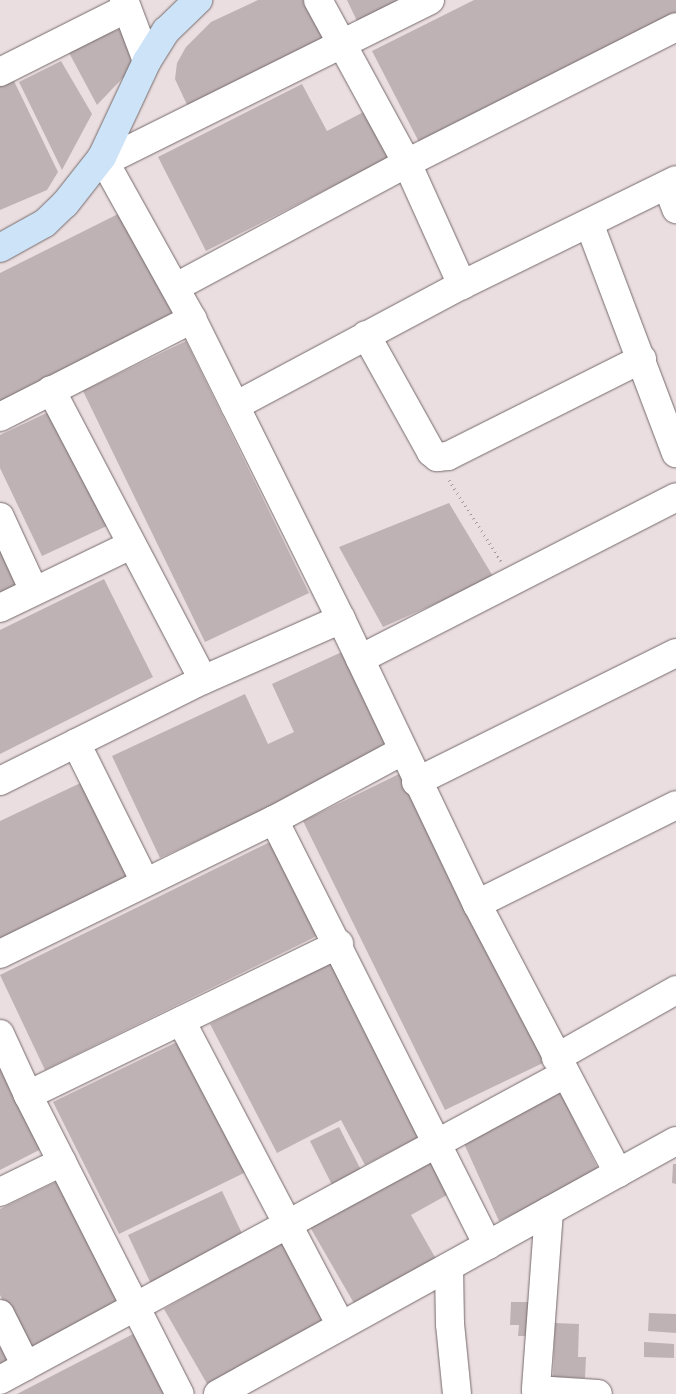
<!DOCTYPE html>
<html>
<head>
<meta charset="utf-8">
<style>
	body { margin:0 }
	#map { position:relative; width:676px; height:1394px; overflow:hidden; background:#ebdee0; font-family:"Exo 2",sans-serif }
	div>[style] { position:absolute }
	.building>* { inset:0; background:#bfb2b4 }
	.path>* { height:3px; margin-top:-1.5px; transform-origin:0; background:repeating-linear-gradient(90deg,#a3999a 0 1px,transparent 0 5px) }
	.roads { filter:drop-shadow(0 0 1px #756a6b) drop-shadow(0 0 1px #756a6b) }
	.minor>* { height:28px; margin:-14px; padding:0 14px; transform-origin:14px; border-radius:14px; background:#fff }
	.major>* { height:28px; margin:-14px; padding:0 14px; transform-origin:14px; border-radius:14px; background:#cde3f7 }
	span { translate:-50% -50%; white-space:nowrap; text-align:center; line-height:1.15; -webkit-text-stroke:4px #f8ebed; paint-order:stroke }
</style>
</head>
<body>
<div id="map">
	<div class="building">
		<i style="clip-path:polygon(258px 0,310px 0,329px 40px,189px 109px,175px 79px,177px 63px,186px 47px,211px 22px)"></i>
		<i style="clip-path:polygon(347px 0,402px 0,357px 21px)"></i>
		<i style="clip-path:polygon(474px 0,676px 0,676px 17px,421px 146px,372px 51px)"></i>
		<i style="clip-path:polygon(120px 29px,136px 64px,97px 105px,67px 49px)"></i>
		<i style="clip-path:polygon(61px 61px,92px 114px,62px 170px,19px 82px)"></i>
		<i style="clip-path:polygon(13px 79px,58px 172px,47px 190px,0 210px,0 86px)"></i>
		<i style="clip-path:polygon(302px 84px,327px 131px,375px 106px,398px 153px,206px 251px,158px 157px)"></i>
		<i style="clip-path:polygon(124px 211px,178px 317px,0 406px,0 273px)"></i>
		<i style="clip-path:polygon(186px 341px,309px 593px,205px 642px,83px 391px)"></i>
		<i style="clip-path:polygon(55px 409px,109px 525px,42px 556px,0 468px,0 435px)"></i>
		<i style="clip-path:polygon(449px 503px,494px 578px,383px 627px,339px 547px)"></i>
		<i style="clip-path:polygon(0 531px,26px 586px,0 598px)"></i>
		<i style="clip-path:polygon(104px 579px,153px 677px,0 754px,0 630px)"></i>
		<i style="clip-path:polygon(344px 651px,391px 751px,160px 858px,112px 756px,245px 694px,268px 744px,294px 732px,272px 684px)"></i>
		<i style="clip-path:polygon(403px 772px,545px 1062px,445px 1110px,303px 821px)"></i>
		<i style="clip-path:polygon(89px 779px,136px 877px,0 940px,0 821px)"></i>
		<i style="clip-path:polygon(280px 837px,327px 931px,45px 1070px,0 975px)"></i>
		<i style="clip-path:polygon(332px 961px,423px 1135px,365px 1165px,341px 1120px,277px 1153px,210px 1024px)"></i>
		<i style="clip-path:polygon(181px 1040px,246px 1172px,119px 1234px,53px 1102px)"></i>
		<i style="clip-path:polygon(0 1055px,47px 1146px,0 1170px)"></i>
		<i style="clip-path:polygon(560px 1091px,600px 1173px,499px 1221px,462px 1139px)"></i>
		<i style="clip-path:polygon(339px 1127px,361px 1170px,332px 1185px,310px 1141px)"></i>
		<i style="clip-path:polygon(436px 1155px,456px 1190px,411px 1215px,436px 1259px,355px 1305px,310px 1227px)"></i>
		<i style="clip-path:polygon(673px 1164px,676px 1164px,676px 1184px,672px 1183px)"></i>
		<i style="clip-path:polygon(60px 1180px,123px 1306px,28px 1352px,0 1295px,0 1209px)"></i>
		<i style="clip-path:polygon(222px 1191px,246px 1242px,152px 1286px,128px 1235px)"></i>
		<i style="clip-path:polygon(285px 1240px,331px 1321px,210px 1389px,164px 1309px)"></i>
		<i style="clip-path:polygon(511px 1302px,531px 1302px,531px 1336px,518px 1336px,519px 1325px,510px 1325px)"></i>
		<i style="clip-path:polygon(649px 1313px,676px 1314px,676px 1333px,648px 1331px)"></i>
		<i style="clip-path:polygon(555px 1323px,579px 1324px,578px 1357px,586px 1357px,585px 1378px,553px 1377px)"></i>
		<i style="clip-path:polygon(137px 1332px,170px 1394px,17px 1394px)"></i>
		<i style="clip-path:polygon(644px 1342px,674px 1344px,674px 1358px,644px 1357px)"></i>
		<i style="clip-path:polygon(0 1344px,10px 1364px,0 1368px)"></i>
	</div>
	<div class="path">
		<i style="left:449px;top:480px;width:96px;rotate:57.3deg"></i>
	</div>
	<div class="roads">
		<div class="minor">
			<i style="left:124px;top:0;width:65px;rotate:69.3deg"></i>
			<i style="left:318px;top:0;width:186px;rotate:61.4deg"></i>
			<i style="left:407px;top:163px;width:134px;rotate:65.7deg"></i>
			<i style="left:0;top:72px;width:142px;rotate:-26.7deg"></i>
			<i style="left:102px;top:157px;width:185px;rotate:60.9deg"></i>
			<i style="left:192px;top:319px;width:335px;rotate:63.6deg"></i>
			<i style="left:341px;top:619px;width:316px;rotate:64.5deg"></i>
			<i style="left:477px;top:904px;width:304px;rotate:62.3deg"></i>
			<i style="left:104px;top:162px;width:364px;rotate:-26.4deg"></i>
			<i style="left:667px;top:185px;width:26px;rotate:69deg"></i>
			<i style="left:589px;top:223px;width:246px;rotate:69.3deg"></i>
			<i style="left:176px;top:287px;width:262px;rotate:-28.2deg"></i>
			<i style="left:407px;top:163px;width:301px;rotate:-26.8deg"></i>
			<i style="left:366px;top:335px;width:134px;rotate:60.9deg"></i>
			<i style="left:431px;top:452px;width:8px;rotate:40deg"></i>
			<i style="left:437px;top:457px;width:11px;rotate:-5deg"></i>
			<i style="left:448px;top:456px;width:217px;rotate:-26.6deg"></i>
			<i style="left:51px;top:390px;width:327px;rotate:62.3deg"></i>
			<i style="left:235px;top:406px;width:257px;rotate:-28.1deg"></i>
			<i style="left:462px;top:285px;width:238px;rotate:-26.1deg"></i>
			<i style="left:0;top:417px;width:216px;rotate:-27deg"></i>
			<i style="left:0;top:517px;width:81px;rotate:65.3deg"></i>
			<i style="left:0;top:608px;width:145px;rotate:-25.7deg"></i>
			<i style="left:360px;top:659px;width:355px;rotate:-27.1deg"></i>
			<i style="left:76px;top:743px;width:155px;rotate:63.6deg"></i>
			<i style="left:0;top:781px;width:227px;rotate:-26.5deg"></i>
			<i style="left:203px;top:680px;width:151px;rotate:-23.8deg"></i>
			<i style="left:416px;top:782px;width:290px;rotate:-26.4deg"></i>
			<i style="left:274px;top:820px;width:476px;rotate:63.3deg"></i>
			<i style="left:477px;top:904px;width:222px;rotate:-26.4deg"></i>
			<i style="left:0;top:954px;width:305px;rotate:-26.1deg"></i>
			<i style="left:274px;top:820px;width:145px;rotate:-28.3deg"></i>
			<i style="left:181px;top:1021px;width:344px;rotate:62.3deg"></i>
			<i style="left:0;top:1034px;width:67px;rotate:65.3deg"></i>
			<i style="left:28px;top:1095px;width:335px;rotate:63.1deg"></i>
			<i style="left:556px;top:1058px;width:138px;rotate:-29.5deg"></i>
			<i style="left:28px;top:1095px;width:346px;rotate:-25.9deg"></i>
			<i style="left:0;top:1192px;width:69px;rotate:-25.8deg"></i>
			<i style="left:549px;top:1211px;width:179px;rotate:94.2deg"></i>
			<i style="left:536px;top:1390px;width:62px;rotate:3.7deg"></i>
			<i style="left:449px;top:1267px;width:57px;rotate:89deg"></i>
			<i style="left:450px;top:1324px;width:70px;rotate:84.3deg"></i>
			<i style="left:0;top:1314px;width:58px;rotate:63.4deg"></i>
			<i style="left:0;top:1380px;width:643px;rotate:-28.44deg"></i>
			<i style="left:218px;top:1394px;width:523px;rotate:-28.92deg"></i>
		</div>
		<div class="major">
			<i style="left:0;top:248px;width:51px;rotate:-29.1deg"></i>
			<i style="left:45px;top:223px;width:28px;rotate:-44deg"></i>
			<i style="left:65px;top:204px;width:60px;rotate:-51.8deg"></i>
			<i style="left:102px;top:157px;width:106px;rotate:-64.9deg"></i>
			<i style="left:147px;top:61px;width:36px;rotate:-58deg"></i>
			<i style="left:166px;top:31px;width:45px;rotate:-44.1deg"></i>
		</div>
	</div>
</div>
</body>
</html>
